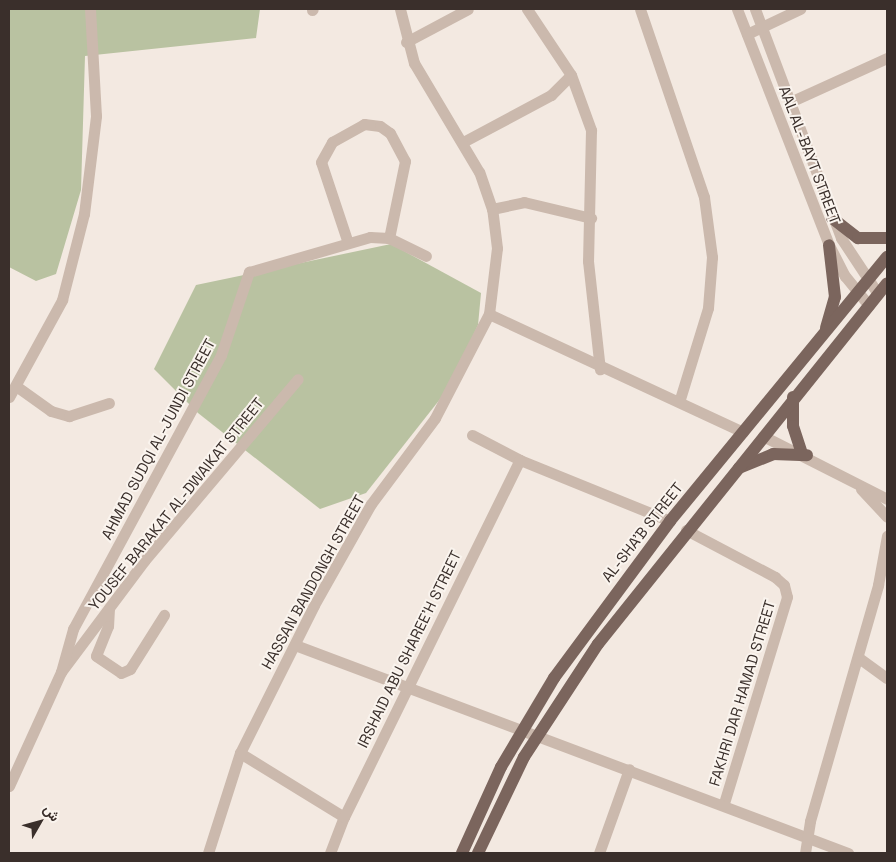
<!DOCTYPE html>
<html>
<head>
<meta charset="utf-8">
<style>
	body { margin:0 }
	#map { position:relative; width:896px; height:862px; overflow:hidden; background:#f3e9e1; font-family:"Space Grotesk",Vazirmatn,sans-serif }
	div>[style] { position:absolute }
	.green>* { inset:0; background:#b9c2a1 }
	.minor>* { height:11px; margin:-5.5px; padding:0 5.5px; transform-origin:5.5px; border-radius:5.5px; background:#cbb9ad }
	.major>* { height:12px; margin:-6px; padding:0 6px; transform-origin:6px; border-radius:6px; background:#7b655d }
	span { translate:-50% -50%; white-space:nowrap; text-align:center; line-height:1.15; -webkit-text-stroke:4px #faf4ee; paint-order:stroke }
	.street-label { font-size:15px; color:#3a2f2b }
	.frame { position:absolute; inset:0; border:10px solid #3a2f2b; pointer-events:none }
	.north { position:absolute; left:15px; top:797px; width:50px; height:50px; -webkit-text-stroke:4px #faf4ee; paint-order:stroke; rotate:52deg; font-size:14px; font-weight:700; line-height:20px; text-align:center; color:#3a2f2b }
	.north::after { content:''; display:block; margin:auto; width:18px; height:22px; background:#3a2f2b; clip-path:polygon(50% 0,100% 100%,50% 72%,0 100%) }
</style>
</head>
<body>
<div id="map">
	<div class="green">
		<i style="clip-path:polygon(9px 9px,260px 9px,256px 38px,85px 56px,81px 190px,56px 274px,36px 281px,9px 267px)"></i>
		<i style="clip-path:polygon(391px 244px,481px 293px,478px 325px,448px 389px,366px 493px,320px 509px,198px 413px,154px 369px,196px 285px)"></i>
	</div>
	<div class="minor">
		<i style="left:527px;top:9px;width:79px;rotate:56.3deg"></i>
		<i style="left:571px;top:75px;width:59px;rotate:70deg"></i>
		<i style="left:591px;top:130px;width:131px;rotate:91.3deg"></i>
		<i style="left:588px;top:261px;width:109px;rotate:83.7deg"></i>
		<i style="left:640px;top:9px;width:199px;rotate:71.2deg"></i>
		<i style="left:704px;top:197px;width:61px;rotate:82.4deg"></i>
		<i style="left:712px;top:257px;width:51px;rotate:94.5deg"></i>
		<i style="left:708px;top:308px;width:98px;rotate:107.1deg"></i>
		<i style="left:737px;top:9px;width:253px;rotate:68.7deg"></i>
		<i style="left:829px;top:245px;width:35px;rotate:63deg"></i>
		<i style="left:845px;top:276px;width:38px;rotate:51deg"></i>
		<i style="left:755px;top:9px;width:245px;rotate:69.4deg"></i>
		<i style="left:841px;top:238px;width:67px;rotate:56.5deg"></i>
		<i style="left:312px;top:10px;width:1px;rotate:-45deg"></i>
		<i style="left:747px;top:34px;width:59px;rotate:-25.3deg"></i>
		<i style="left:406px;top:42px;width:70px;rotate:-28deg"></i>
		<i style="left:790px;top:102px;width:107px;rotate:-24.4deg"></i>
		<i style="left:463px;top:142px;width:100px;rotate:-28.1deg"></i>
		<i style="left:551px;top:95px;width:28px;rotate:-45deg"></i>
		<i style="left:492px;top:209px;width:33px;rotate:-12deg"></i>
		<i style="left:524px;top:202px;width:69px;rotate:13.4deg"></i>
		<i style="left:347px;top:240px;width:82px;rotate:-108.4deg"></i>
		<i style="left:321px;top:162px;width:23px;rotate:-61deg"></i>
		<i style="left:332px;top:142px;width:37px;rotate:-29deg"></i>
		<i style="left:364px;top:124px;width:16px;rotate:7deg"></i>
		<i style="left:380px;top:126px;width:12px;rotate:35deg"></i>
		<i style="left:390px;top:133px;width:32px;rotate:62deg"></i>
		<i style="left:405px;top:161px;width:79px;rotate:101.7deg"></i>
		<i style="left:489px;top:314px;width:280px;rotate:24.9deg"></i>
		<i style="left:16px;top:386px;width:43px;rotate:35.5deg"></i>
		<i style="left:51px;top:411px;width:19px;rotate:16deg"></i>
		<i style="left:69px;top:416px;width:42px;rotate:-18deg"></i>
		<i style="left:9px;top:397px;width:111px;rotate:-61.3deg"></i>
		<i style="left:62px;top:300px;width:89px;rotate:-75.7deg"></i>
		<i style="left:84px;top:214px;width:99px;rotate:-83deg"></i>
		<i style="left:96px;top:116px;width:107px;rotate:-93.2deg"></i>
		<i style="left:472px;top:435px;width:54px;rotate:27.5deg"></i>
		<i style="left:520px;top:460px;width:162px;rotate:22.1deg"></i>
		<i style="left:763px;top:436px;width:139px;rotate:26.9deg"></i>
		<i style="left:861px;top:489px;width:38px;rotate:47deg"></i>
		<i style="left:686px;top:530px;width:101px;rotate:27.8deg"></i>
		<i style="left:775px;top:577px;width:12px;rotate:42deg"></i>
		<i style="left:784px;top:585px;width:12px;rotate:76deg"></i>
		<i style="left:787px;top:597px;width:215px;rotate:107deg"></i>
		<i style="left:109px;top:608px;width:18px;rotate:93deg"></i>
		<i style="left:108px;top:626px;width:32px;rotate:112deg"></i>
		<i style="left:96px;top:656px;width:30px;rotate:34deg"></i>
		<i style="left:121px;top:673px;width:10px;rotate:-24deg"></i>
		<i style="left:130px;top:669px;width:64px;rotate:-57.8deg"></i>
		<i style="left:295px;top:645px;width:591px;rotate:20.61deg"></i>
		<i style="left:859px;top:658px;width:34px;rotate:36deg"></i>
		<i style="left:61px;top:672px;width:139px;rotate:-53.2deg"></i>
		<i style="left:144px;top:561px;width:238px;rotate:-49.8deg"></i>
		<i style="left:240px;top:753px;width:122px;rotate:31.6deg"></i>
		<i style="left:9px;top:786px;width:125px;rotate:-65.5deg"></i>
		<i style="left:61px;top:672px;width:45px;rotate:-74.4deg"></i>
		<i style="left:73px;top:629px;width:311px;rotate:-61.6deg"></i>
		<i style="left:221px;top:355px;width:88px;rotate:-71.4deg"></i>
		<i style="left:249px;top:272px;width:126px;rotate:-16.1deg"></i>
		<i style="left:370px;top:237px;width:19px;rotate:3deg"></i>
		<i style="left:389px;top:238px;width:41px;rotate:25.9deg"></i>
		<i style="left:208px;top:853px;width:105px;rotate:-72.3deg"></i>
		<i style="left:240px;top:753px;width:165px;rotate:-63.4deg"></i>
		<i style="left:314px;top:605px;width:116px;rotate:-60.6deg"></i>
		<i style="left:371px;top:504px;width:107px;rotate:-53.3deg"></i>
		<i style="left:435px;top:418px;width:117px;rotate:-62.6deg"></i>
		<i style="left:489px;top:314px;width:66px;rotate:-83.1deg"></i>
		<i style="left:497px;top:248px;width:39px;rotate:-97deg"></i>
		<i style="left:492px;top:209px;width:39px;rotate:-109deg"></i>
		<i style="left:479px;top:172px;width:127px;rotate:-120.8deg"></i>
		<i style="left:414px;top:63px;width:56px;rotate:-104.5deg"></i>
		<i style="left:330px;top:853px;width:39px;rotate:-69deg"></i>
		<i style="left:344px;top:817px;width:398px;rotate:-63.8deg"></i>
		<i style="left:599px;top:853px;width:89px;rotate:-70.3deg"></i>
		<i style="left:805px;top:853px;width:32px;rotate:-81deg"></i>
		<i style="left:810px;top:821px;width:246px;rotate:-73.9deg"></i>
		<i style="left:878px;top:585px;width:50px;rotate:-79.6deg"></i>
	</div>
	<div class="major">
		<i style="left:832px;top:218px;width:33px;rotate:38deg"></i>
		<i style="left:858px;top:238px;width:29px"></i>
		<i style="left:826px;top:328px;width:32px;rotate:-74deg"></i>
		<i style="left:835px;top:297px;width:52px;rotate:-96.6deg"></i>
		<i style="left:793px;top:397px;width:29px;rotate:90deg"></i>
		<i style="left:793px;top:426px;width:28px;rotate:72deg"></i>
		<i style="left:739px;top:468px;width:37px;rotate:-22deg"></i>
		<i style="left:773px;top:454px;width:34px;rotate:2deg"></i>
		<i style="left:462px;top:853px;width:94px;rotate:-65.6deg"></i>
		<i style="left:501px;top:767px;width:104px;rotate:-59.2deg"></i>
		<i style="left:554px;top:678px;width:195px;rotate:-53.5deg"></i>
		<i style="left:670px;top:521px;width:342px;rotate:-50.6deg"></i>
		<i style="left:478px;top:853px;width:106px;rotate:-64.4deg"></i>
		<i style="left:524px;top:757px;width:135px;rotate:-56.8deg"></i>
		<i style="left:598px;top:644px;width:462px;rotate:-51.3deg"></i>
	</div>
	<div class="street-label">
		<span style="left:810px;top:155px;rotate:69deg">AAL AL-BAYT STREET</span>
		<span style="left:158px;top:439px;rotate:-62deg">AHMAD SUDQI AL-JUNDI STREET</span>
		<span style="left:176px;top:504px;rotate:-51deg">YOUSEF BARAKAT AL-DWAIKAT STREET</span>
		<span style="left:642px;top:532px;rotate:-52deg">AL-SHA'B STREET</span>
		<span style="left:313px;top:582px;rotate:-61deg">HASSAN BANDONGH STREET</span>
		<span style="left:409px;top:649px;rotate:-64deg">IRSHAID ABU SHAREE'H STREET</span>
		<span style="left:742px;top:693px;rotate:-73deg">FAKHRI DAR HAMAD STREET</span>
	</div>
	<div class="frame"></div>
	<div class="north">ش</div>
</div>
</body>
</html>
